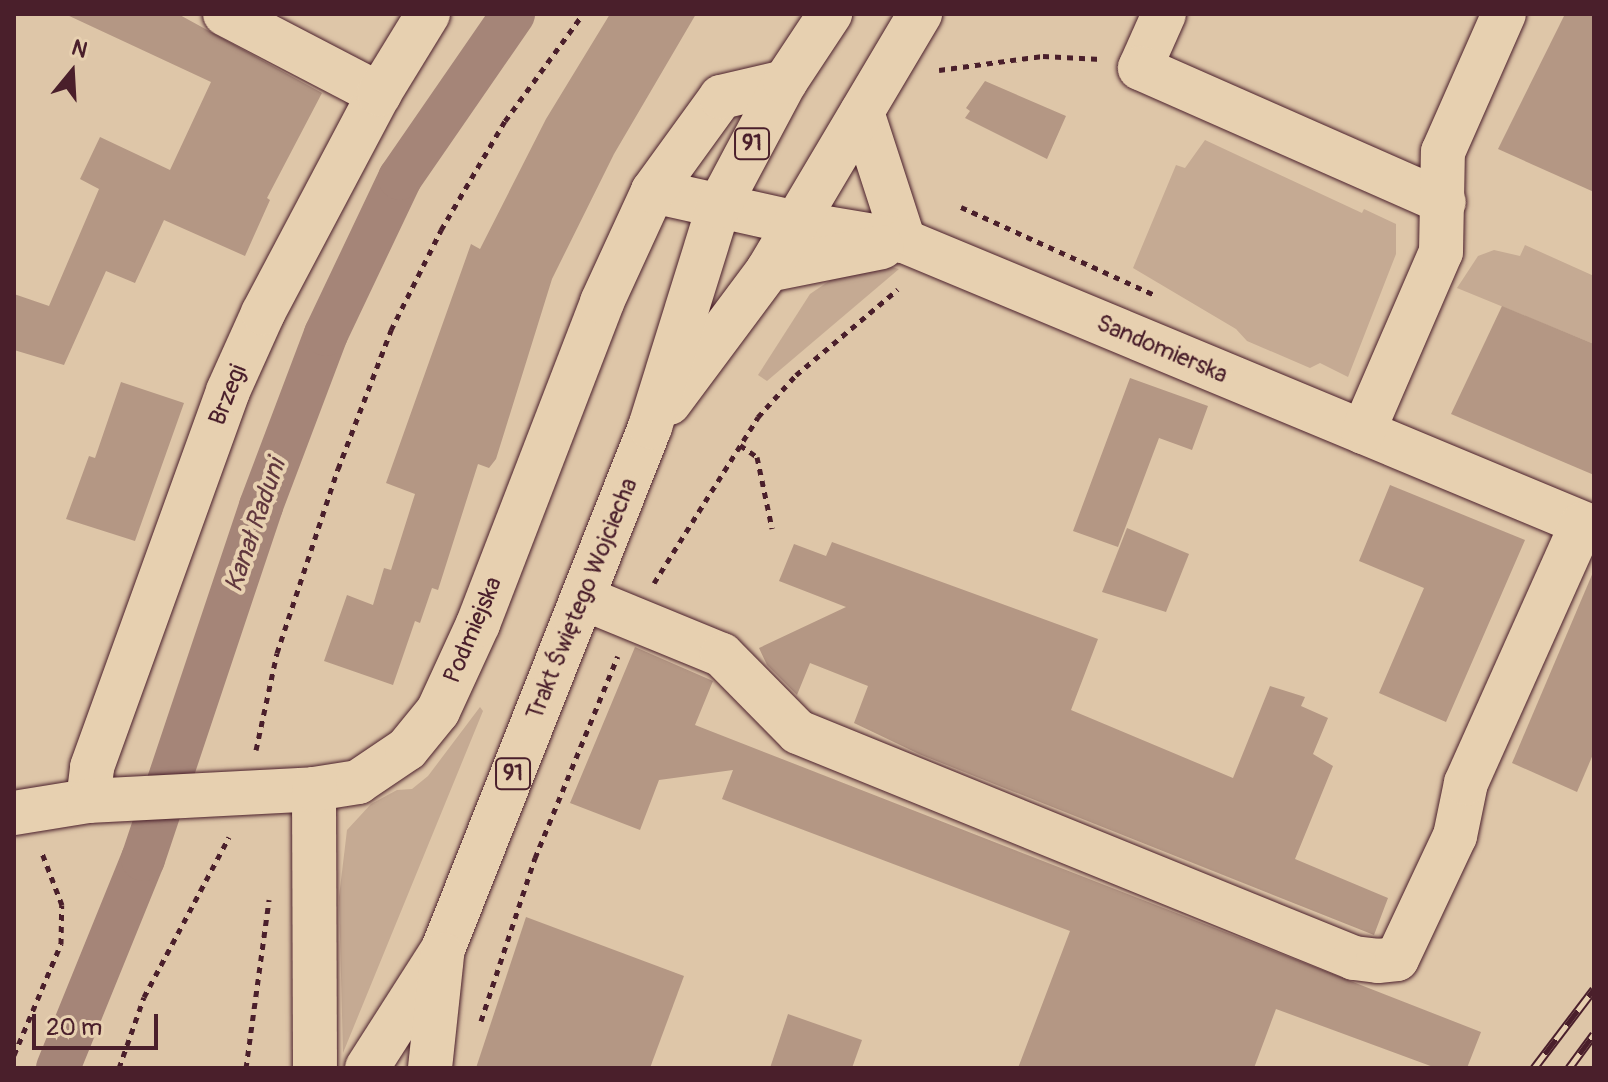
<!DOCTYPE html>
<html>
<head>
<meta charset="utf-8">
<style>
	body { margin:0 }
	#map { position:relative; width:1608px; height:1082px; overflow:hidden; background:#dec6a8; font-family:Pangolin,sans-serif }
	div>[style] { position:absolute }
	.green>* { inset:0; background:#c5aa93 }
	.canal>* { height:44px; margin:-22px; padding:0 22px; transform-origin:22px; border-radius:22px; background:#a58578 }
	.building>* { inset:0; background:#b49784 }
	.path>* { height:5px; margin-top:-2.5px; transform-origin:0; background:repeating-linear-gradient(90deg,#4a1f2b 0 6px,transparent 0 12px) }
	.roads { filter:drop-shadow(0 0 2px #4a1f2b) drop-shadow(0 0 2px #4a1f2b) }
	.minor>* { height:44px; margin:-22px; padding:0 22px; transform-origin:22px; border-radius:22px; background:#e7d0b0 }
	.major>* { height:44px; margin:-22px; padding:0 22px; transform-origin:22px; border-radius:22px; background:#e7d0b0 }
	.rail>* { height:9px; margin-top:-4.5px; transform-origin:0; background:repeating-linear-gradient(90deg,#e7d0b0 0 18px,#4a1f2b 0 36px); box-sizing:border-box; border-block:2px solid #4a1f2b }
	span { translate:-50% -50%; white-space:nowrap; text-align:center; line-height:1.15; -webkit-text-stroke:8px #e7d0b0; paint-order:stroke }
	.shield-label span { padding:2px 6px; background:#e7d0b0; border:2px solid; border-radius:6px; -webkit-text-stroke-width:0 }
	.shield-label { font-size:22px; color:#4a1f2b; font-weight:700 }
	.street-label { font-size:24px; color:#4a1f2b }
	.water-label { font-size:26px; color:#61383e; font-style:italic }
	.frame { position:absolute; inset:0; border:16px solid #4a1f2b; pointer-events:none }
	.north { position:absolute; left:32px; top:32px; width:80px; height:80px; -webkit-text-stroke:6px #e7d0b0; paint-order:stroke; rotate:18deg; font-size:22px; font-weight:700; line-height:32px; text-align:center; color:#4a1f2b }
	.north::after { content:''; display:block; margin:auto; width:28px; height:36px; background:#4a1f2b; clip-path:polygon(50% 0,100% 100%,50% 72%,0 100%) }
	.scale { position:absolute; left:32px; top:1014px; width:126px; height:36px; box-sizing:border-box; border:4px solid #4a1f2b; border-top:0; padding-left:10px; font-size:24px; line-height:28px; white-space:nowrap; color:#4a1f2b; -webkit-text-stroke:6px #e7d0b0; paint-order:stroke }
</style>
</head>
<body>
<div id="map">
	<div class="green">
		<i style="clip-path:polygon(1205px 140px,1362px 213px,1364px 209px,1396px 224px,1396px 254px,1348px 377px,1320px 363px,1310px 368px,1247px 341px,1236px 329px,1133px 268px,1176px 165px,1185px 168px)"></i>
		<i style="clip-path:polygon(1525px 245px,1594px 276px,1594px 344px,1457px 288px,1478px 256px,1494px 250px,1520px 256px)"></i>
		<i style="clip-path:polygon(885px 265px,899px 269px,767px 381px,758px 375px,810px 294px,838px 275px)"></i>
		<i style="clip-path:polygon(480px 707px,483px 711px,343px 1053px,339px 897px,347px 830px,371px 804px,397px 790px,412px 789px,428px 776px)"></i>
	</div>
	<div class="canal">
		<i style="left:58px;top:1068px;width:226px;rotate:-67.9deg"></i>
		<i style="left:143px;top:859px;width:372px;rotate:-71.5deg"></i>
		<i style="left:261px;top:506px;width:184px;rotate:-69.3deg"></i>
		<i style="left:326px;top:334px;width:173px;rotate:-64.6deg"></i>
		<i style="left:400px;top:178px;width:199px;rotate:-55.4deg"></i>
	</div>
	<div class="building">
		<i style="clip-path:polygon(65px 14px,178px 14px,322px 93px,267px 198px,270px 200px,245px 256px,164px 220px,135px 283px,106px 271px,64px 365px,14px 350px,14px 294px,49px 306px,99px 189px,80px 179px,100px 137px,170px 170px,211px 82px)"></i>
		<i style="clip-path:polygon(610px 14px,696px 14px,614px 154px,552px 279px,496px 459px,489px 468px,478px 464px,438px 590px,432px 588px,420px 623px,415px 621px,393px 685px,324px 661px,347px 595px,373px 605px,384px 568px,391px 570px,415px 494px,386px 483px,471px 244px,480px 249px,546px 119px)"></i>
		<i style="clip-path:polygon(1565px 14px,1594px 14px,1594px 192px,1498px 149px)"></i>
		<i style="clip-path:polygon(985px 81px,1066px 116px,1047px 159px,965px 118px,970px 111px,966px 108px)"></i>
		<i style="clip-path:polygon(1502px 306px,1594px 344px,1594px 475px,1451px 414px)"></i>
		<i style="clip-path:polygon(1130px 378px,1208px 406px,1192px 450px,1159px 438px,1118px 547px,1073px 531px)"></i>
		<i style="clip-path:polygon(121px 382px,184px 403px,135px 541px,66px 519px,89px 456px,95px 458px)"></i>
		<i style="clip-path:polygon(1390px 485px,1525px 540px,1446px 722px,1379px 693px,1424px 588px,1359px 561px)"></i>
		<i style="clip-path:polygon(1127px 528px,1189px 554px,1166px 612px,1102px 592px)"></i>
		<i style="clip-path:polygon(832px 542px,1098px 639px,1071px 710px,1233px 778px,1270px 686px,1305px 697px,1301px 706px,1328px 718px,1313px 754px,1333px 766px,1295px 859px,1388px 898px,1374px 935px,919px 754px,854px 723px,868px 686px,810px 663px,797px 695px,767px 665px,759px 648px,846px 607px,779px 581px,794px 544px,826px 556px)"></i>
		<i style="clip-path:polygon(1594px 570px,1594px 752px,1577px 792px,1512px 763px)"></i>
		<i style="clip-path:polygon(635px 647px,713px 681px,695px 725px,1481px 1032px,1467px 1068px,1436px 1068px,1276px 1009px,1254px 1068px,1018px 1068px,1070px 931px,722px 799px,733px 770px,659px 780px,640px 830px,570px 803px)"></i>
		<i style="clip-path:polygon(526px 917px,684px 976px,650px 1068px,476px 1068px)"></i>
		<i style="clip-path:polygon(788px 1014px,862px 1040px,852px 1068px,770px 1068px)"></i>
	</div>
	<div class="path">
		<i style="left:939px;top:70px;width:105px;rotate:-7.7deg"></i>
		<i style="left:1043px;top:56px;width:58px;rotate:3deg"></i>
		<i style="left:961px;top:207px;width:211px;rotate:24.4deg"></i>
		<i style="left:740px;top:445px;width:21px;rotate:35deg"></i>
		<i style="left:757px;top:457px;width:73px;rotate:78.1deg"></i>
		<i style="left:654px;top:583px;width:196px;rotate:-57.9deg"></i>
		<i style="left:758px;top:417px;width:57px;rotate:-47.9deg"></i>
		<i style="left:796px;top:375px;width:133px;rotate:-40.1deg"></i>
		<i style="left:256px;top:750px;width:99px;rotate:-77.8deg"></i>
		<i style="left:277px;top:653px;width:194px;rotate:-71.7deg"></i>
		<i style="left:338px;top:469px;width:149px;rotate:-69.1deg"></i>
		<i style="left:391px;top:330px;width:112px;rotate:-63.4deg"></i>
		<i style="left:441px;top:230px;width:126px;rotate:-59.6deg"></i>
		<i style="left:505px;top:121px;width:132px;rotate:-53.9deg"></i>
		<i style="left:481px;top:1021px;width:172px;rotate:-71.7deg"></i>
		<i style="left:535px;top:858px;width:218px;rotate:-67.7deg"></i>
		<i style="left:14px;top:1055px;width:121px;rotate:-67.1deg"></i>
		<i style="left:61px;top:944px;width:39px;rotate:-89deg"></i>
		<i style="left:62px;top:905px;width:56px;rotate:-111deg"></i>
		<i style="left:119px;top:1068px;width:75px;rotate:-70.6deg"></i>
		<i style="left:144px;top:997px;width:181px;rotate:-62deg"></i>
		<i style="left:246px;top:1068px;width:170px;rotate:-82.2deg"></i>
	</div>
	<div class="roads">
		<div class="minor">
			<i style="left:225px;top:14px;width:174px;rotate:27.5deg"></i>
			<i style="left:1164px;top:14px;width:59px;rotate:114deg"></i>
			<i style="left:1140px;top:68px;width:332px;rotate:23.8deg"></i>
			<i style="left:862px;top:112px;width:136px;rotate:72deg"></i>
			<i style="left:796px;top:223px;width:109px;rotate:9.5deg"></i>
			<i style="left:904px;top:241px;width:747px;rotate:22.58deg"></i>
			<i style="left:768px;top:270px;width:116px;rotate:-11.4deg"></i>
			<i style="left:1363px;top:432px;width:196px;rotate:-66.6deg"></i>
			<i style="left:1441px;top:252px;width:100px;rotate:-88.9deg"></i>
			<i style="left:1443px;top:152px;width:151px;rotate:-66.2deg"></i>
			<i style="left:583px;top:598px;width:150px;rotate:22.3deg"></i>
			<i style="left:722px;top:655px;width:108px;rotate:45.4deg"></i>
			<i style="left:798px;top:732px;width:600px;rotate:22.12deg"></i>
			<i style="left:1354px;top:958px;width:24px;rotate:7deg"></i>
			<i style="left:1378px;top:961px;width:19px;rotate:-6deg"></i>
			<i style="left:1397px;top:959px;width:136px;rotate:-64.8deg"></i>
			<i style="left:1455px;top:836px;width:54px;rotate:-78.3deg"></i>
			<i style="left:1466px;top:783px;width:284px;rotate:-65.9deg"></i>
			<i style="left:88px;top:801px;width:34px;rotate:-83deg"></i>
			<i style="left:92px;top:767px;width:400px;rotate:-70.1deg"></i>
			<i style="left:228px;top:391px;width:85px;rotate:-65.8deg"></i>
			<i style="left:263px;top:313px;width:248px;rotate:-62.1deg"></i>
			<i style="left:379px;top:94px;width:94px;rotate:-58.5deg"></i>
		</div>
		<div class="major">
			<i style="left:653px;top:191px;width:147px;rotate:12.6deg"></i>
			<i style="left:669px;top:403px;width:166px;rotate:-53.3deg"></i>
			<i style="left:768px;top:270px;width:298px;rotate:-59.3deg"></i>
			<i style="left:314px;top:789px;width:279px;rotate:89.8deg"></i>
			<i style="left:14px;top:813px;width:75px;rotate:-9.2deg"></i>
			<i style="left:88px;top:801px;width:226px;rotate:-3deg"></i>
			<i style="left:314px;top:789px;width:45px;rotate:-9deg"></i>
			<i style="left:358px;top:782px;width:59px;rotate:-34deg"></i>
			<i style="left:407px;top:749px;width:49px;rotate:-50.8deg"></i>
			<i style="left:438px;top:711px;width:96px;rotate:-65.3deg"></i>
			<i style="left:478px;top:624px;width:345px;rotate:-68.9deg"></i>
			<i style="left:602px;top:302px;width:122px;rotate:-65.3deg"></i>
			<i style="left:653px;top:191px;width:116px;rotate:-54.1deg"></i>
			<i style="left:721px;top:97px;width:66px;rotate:-13.2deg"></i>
			<i style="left:367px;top:1068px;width:141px;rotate:-57.4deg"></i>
			<i style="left:443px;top:949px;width:562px;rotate:-68.37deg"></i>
			<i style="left:650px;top:427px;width:232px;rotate:-72.7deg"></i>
			<i style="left:719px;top:206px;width:140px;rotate:-62deg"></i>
			<i style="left:785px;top:82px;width:82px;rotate:-56.5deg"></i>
			<i style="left:430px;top:1068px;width:114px;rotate:-83.9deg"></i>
		</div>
	</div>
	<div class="rail">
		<i style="left:1534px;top:1068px;width:99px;rotate:-52.8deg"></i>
		<i style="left:1569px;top:1068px;width:42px;rotate:-53.7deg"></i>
	</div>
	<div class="shield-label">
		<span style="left:752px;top:144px">91</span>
		<span style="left:513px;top:774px">91</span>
	</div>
	<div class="street-label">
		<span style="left:1162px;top:349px;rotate:23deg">Sandomierska</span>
		<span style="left:228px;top:395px;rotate:-68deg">Brzegi</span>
		<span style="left:582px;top:599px;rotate:-68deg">Trakt Świętego Wojciecha</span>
		<span style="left:473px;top:630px;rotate:-67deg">Podmiejska</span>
	</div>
	<div class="water-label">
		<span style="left:256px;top:526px;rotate:-71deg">Kanał Raduni</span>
	</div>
	<div class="frame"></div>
	<div class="north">N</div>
	<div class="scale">20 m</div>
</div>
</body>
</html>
